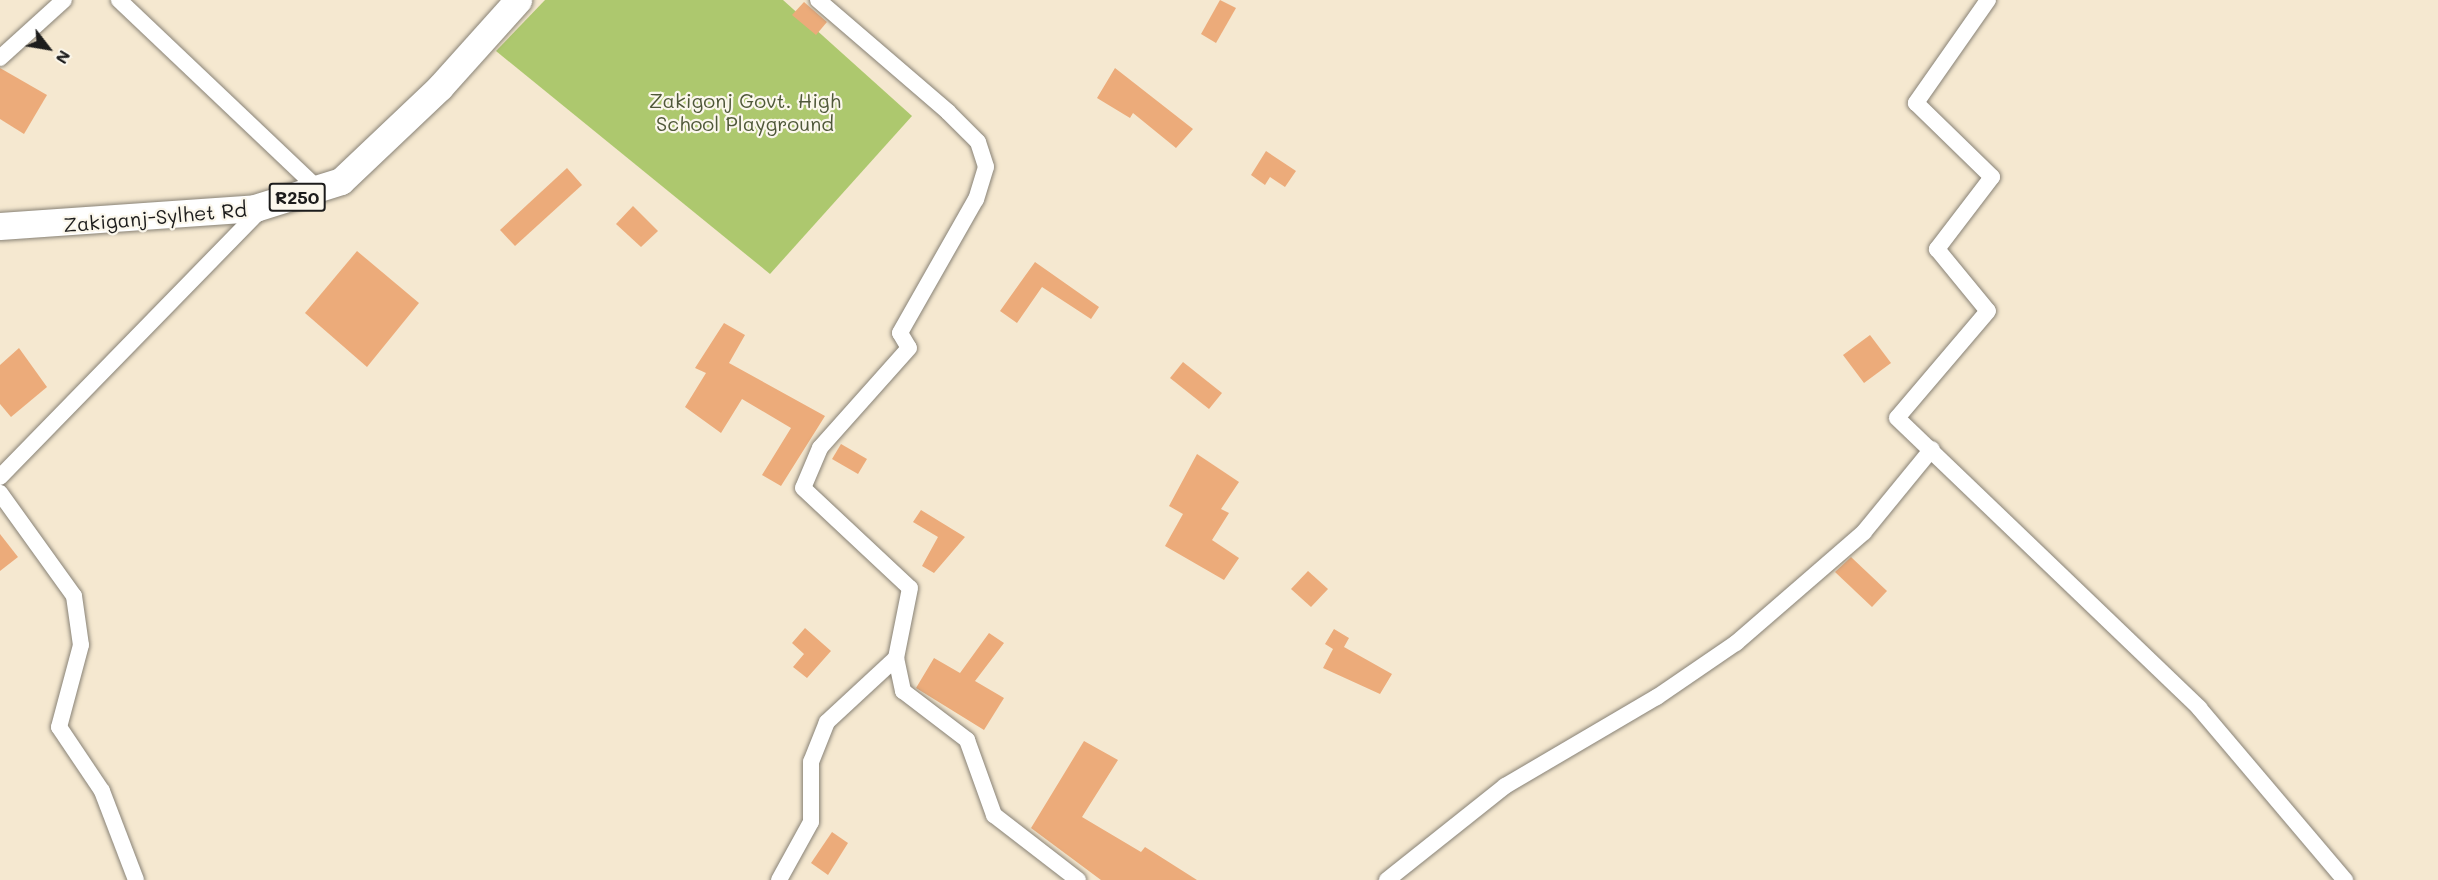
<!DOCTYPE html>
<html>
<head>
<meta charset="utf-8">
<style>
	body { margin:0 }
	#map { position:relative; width:2438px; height:880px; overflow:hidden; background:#f5e8d0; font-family:Mali,sans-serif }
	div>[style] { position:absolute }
	.green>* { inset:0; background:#adc86e }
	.building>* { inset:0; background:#ecab7a }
	.roads { filter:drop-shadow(0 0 2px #888276) drop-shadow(0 0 2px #888276) }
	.street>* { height:16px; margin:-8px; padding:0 8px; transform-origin:8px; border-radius:8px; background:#fff }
	.primary>* { height:27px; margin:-13.5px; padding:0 13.5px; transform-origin:13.5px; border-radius:13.5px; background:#fff }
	span { translate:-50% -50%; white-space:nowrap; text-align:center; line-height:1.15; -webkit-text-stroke:4.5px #fbf7ec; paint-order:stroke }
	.shield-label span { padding:2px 4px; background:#fbf7ec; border:2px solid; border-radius:4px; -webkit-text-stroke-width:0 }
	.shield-label { font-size:18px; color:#1c1c1c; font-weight:700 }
	.park-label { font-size:20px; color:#4f5839 }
	.street-label { font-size:20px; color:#1c1c1c }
	.north { position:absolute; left:18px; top:18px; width:60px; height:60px; -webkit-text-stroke:4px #fbf7ec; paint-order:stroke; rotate:121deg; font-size:16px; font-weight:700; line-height:24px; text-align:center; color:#1c1c1c }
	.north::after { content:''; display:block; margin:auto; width:21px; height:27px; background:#1c1c1c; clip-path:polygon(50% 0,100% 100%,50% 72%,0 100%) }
</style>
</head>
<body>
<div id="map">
	<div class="green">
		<i style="clip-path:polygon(545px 0,783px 0,912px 116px,770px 274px,496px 51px)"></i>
	</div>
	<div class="building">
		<i style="clip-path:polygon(1220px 0,1236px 8px,1216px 43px,1201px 34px)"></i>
		<i style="clip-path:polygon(804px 2px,827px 22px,816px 35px,792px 15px)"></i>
		<i style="clip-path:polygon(0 68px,47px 95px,24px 134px,0 119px)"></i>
		<i style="clip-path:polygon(1115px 68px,1193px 129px,1176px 148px,1133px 113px,1130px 118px,1097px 98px)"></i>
		<i style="clip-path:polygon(1266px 151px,1296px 171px,1285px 187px,1270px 177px,1265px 185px,1251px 175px)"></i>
		<i style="clip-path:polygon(567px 168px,582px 185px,515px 246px,500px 230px)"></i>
		<i style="clip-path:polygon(633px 206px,658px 231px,641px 247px,616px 224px)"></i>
		<i style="clip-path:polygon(357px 251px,419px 303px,367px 367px,305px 313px)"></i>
		<i style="clip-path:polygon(1035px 262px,1099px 307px,1091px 319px,1042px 287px,1017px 323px,1000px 311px)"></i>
		<i style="clip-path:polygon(724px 323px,745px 335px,729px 363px,825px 416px,781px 486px,762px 475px,791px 428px,742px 399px,721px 433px,685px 407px,706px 373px,695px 368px)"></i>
		<i style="clip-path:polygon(1870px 335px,1891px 363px,1864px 383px,1843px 355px)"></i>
		<i style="clip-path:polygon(19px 348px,47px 387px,11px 417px,0 404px,0 365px)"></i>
		<i style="clip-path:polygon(1183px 362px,1222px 393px,1209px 409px,1170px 378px)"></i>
		<i style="clip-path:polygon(841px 444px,867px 459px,858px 474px,832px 459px)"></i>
		<i style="clip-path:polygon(1197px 454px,1239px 482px,1221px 509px,1229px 513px,1212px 540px,1239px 558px,1224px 580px,1165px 546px,1183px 514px,1169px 506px)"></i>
		<i style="clip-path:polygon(921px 510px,965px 537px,934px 573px,922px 566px,938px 537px,913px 522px)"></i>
		<i style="clip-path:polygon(0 534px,18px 557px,0 571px)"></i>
		<i style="clip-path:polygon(1851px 557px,1887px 591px,1872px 607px,1835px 572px)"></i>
		<i style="clip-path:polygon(1308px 571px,1328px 589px,1311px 607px,1291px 589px)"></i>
		<i style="clip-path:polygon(805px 628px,831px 651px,807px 678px,793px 667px,804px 654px,792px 643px)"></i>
		<i style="clip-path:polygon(1334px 629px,1349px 638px,1344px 647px,1392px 674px,1380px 694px,1323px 668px,1333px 649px,1325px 644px)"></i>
		<i style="clip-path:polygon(989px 633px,1004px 643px,975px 681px,1004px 698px,984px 730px,916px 688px,934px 658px,960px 673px)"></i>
		<i style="clip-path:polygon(1084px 741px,1118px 760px,1082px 817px,1141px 852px,1145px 847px,1197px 880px,1101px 880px,1031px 828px)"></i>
		<i style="clip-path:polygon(832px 832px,848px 843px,828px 875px,811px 863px)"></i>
	</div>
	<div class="roads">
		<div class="street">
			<i style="left:119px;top:0;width:276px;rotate:43.5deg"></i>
			<i style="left:818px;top:0;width:172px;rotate:40.7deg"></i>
			<i style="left:948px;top:112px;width:42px;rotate:45deg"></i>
			<i style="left:978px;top:142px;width:26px;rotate:72deg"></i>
			<i style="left:986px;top:167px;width:34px;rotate:107deg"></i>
			<i style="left:976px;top:199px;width:154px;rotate:119.6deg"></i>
			<i style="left:900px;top:333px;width:17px;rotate:59deg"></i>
			<i style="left:909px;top:348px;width:134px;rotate:131.7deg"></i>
			<i style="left:820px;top:448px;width:43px;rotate:113deg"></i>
			<i style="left:803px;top:488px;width:146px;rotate:43.1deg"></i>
			<i style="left:910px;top:588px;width:71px;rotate:101.3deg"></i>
			<i style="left:896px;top:658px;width:34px;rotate:78deg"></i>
			<i style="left:903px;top:691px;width:81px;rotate:37.4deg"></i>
			<i style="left:967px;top:740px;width:80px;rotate:70.2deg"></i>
			<i style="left:994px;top:815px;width:106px;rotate:37.7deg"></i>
			<i style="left:1988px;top:0;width:126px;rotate:125deg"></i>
			<i style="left:1916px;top:103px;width:106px;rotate:44.2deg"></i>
			<i style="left:1992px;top:177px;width:91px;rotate:127.4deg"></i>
			<i style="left:1937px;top:249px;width:80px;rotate:50.6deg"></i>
			<i style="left:1988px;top:311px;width:140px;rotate:130.4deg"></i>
			<i style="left:1897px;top:418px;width:419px;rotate:43.8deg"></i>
			<i style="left:2199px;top:708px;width:226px;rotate:49.7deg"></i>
			<i style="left:0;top:58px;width:86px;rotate:-42.2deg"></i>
			<i style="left:0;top:477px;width:378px;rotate:-45.7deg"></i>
			<i style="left:0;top:493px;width:127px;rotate:54.3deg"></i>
			<i style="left:74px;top:596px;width:49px;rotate:81.9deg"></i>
			<i style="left:81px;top:645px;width:85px;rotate:105deg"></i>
			<i style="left:59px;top:727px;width:77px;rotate:56.1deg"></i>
			<i style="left:102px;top:791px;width:95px;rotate:69.1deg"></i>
			<i style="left:779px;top:880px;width:66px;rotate:-61.1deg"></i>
			<i style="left:811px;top:822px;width:60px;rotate:-90deg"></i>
			<i style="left:811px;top:762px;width:43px;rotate:-68.2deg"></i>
			<i style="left:827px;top:722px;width:94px;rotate:-42.8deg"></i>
			<i style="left:1387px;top:880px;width:151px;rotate:-38.5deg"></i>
			<i style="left:1505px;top:786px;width:176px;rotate:-30.4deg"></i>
			<i style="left:1657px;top:697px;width:96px;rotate:-34.4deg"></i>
			<i style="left:1736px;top:643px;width:169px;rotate:-40.9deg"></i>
			<i style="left:1864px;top:532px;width:107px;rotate:-50.7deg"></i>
		</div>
		<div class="primary">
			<i style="left:0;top:226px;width:256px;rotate:-4deg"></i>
			<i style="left:255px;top:208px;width:90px;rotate:-17.4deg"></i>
			<i style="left:341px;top:181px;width:137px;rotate:-43.5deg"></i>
			<i style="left:440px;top:87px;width:117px;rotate:-48.1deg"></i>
		</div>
	</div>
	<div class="shield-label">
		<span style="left:297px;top:197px">R250</span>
	</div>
	<div class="park-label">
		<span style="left:745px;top:112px">Zakigonj Govt. High<br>School Playground</span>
	</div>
	<div class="street-label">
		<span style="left:155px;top:217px;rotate:-5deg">Zakiganj-Sylhet Rd</span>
	</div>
	<div class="north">N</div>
</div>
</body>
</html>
